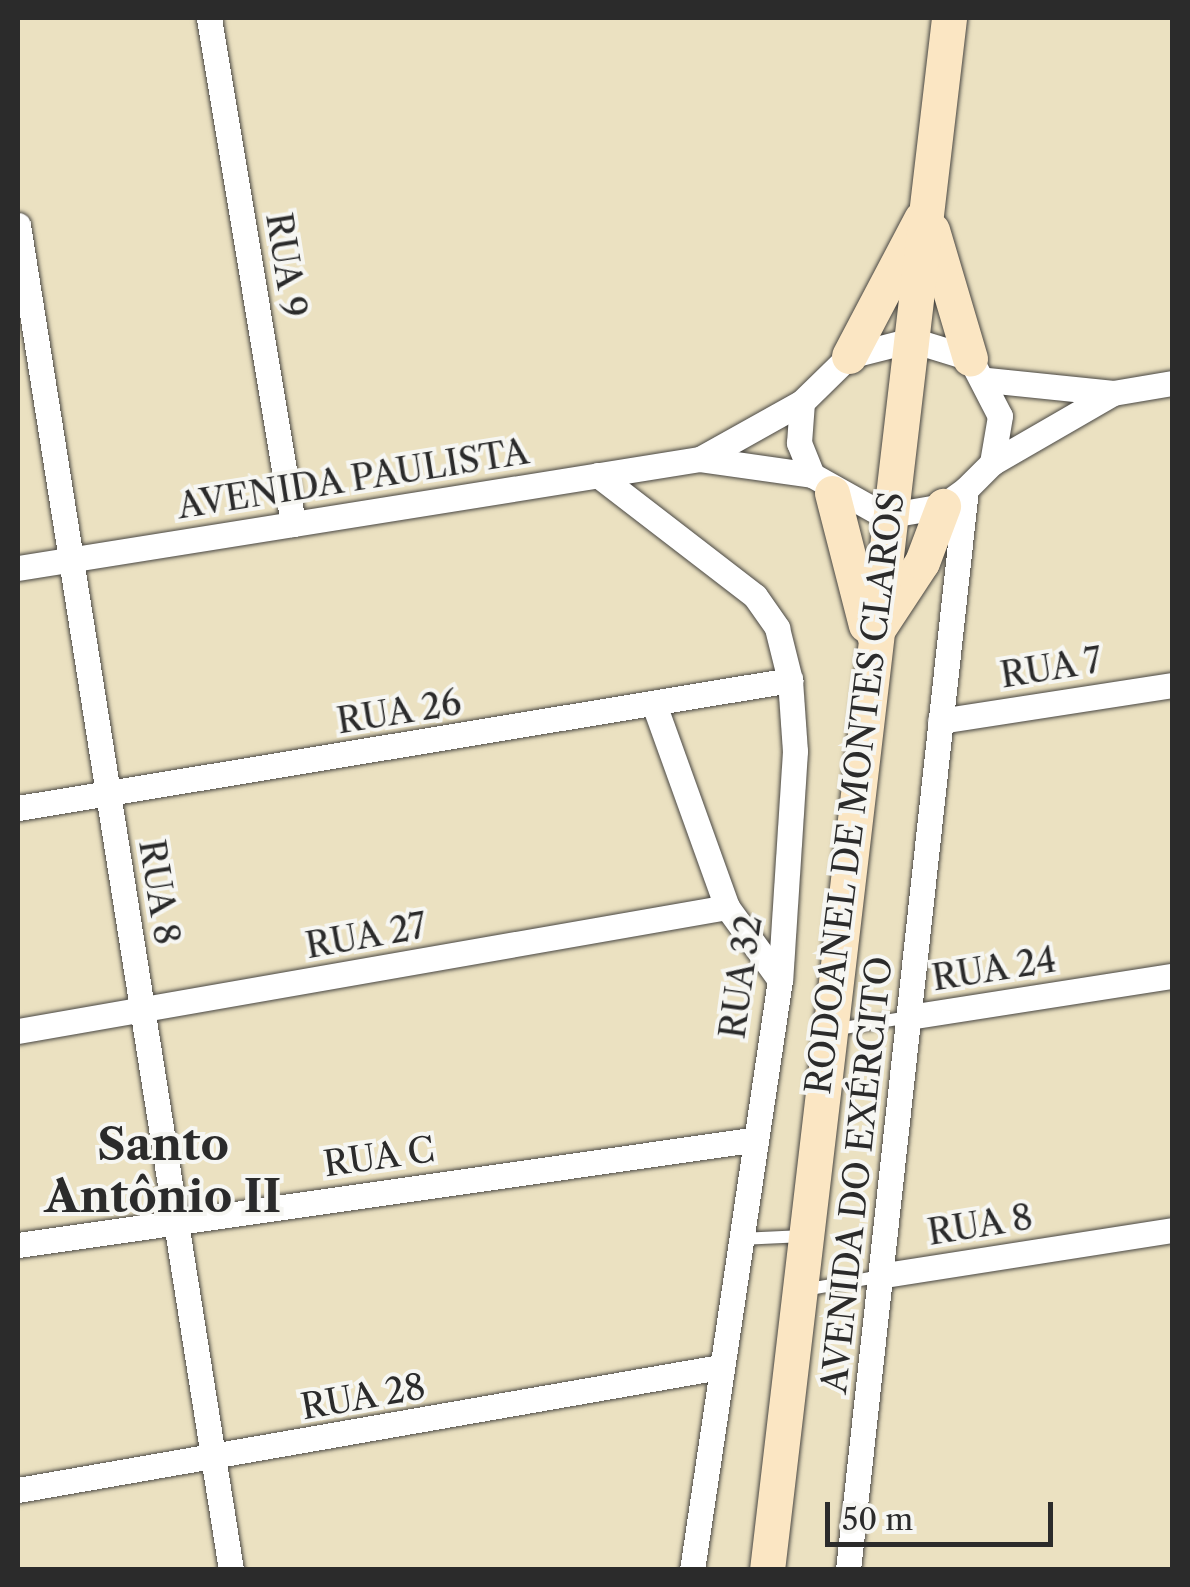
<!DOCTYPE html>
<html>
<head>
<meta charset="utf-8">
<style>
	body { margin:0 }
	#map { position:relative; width:1190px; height:1587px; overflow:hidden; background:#ebe1c1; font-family:"Libre Caslon Text",serif }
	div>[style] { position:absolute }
	.roads { filter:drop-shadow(0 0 2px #484642) drop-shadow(0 0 2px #484642) }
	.service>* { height:12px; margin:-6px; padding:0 6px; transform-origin:6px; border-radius:6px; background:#fff }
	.minor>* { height:25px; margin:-12.5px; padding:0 12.5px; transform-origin:12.5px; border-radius:12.5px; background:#fff }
	.secondary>* { height:35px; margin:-17.5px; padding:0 17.5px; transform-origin:17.5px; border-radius:17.5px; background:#fbe6c3 }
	span { translate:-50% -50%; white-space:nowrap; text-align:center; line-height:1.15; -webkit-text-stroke:8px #f6f6f2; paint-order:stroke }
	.street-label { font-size:35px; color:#2b2b2b }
	.district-label { font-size:45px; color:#2b2b2b; font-weight:700 }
	.frame { position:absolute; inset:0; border:20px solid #2b2b2b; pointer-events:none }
	.scale { position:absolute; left:825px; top:1502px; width:228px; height:45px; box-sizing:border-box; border:5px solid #2b2b2b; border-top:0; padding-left:12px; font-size:30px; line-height:35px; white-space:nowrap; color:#2b2b2b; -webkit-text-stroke:8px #f6f6f2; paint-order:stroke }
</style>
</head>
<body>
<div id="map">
	<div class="roads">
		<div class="service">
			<i style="left:832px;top:1030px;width:78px;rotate:-9.6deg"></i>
			<i style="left:740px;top:1239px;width:64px;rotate:-2.7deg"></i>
			<i style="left:804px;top:1290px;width:79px;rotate:-10.2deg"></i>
		</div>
		<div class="minor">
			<i style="left:209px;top:18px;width:513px;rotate:80.57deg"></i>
			<i style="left:18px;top:225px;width:1362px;rotate:81deg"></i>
			<i style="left:912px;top:340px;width:61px;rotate:17.2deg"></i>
			<i style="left:970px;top:358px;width:65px;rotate:62.7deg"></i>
			<i style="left:1000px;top:416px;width:48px;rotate:99.7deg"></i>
			<i style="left:992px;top:463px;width:37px;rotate:135deg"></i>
			<i style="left:966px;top:489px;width:29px;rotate:144deg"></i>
			<i style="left:943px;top:506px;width:59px;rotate:170.2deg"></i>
			<i style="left:885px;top:516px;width:84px;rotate:-150.7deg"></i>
			<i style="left:812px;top:475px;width:35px;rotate:-112deg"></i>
			<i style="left:799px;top:443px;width:41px;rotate:-85.8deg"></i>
			<i style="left:802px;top:402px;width:66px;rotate:-44.4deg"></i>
			<i style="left:849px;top:356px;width:65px;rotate:-14.3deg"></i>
			<i style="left:987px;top:380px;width:127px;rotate:5.9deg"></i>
			<i style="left:1113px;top:393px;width:60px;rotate:-9.6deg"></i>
			<i style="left:700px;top:459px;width:117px;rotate:-29.2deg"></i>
			<i style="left:992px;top:463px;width:140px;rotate:-30deg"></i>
			<i style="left:598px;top:475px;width:198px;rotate:37.6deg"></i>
			<i style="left:755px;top:596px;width:39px;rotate:55deg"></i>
			<i style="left:777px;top:628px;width:54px;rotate:76deg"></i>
			<i style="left:790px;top:680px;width:71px;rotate:86deg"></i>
			<i style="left:795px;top:751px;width:229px;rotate:93.7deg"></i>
			<i style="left:780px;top:980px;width:597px;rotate:98.48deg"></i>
			<i style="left:18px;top:568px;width:691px;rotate:-9.08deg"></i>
			<i style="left:700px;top:459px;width:113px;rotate:8.1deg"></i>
			<i style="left:655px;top:707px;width:213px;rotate:70.2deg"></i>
			<i style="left:727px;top:907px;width:90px;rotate:54deg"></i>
			<i style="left:940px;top:721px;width:235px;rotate:-8.8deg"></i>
			<i style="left:18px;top:808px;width:783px;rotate:-9.41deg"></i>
			<i style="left:909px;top:1017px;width:266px;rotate:-8.9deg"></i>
			<i style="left:18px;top:1031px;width:720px;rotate:-9.92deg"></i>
			<i style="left:18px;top:1245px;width:740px;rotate:-8.15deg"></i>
			<i style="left:885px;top:1275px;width:291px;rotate:-8.9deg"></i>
			<i style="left:18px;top:1490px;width:713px;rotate:-9.94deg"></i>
			<i style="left:848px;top:1570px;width:1087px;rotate:-83.77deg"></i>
		</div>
		<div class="secondary">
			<i style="left:932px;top:230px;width:134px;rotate:73.5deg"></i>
			<i style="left:849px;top:356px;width:155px;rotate:-62.3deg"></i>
			<i style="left:832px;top:493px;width:136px;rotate:75.6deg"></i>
			<i style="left:874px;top:635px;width:87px;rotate:-56.7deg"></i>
			<i style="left:922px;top:562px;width:60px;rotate:-69.4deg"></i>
			<i style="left:767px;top:1570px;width:1563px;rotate:-83.31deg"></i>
		</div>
	</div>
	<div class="street-label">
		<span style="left:286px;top:265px;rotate:81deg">RUA 9</span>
		<span style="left:353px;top:479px;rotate:-9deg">AVENIDA PAULISTA</span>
		<span style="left:1051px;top:668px;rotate:-9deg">RUA 7</span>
		<span style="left:399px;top:712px;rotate:-9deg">RUA 26</span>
		<span style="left:855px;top:793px;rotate:-83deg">RODOANEL DE MONTES CLAROS</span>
		<span style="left:159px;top:892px;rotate:81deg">RUA 8</span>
		<span style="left:366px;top:936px;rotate:-10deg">RUA 27</span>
		<span style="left:994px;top:969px;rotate:-9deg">RUA 24</span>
		<span style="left:741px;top:977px;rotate:-82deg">RUA 32</span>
		<span style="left:379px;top:1157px;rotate:-8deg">RUA C</span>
		<span style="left:857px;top:1175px;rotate:-84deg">AVENIDA DO EXÉRCITO</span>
		<span style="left:980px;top:1225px;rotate:-9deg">RUA 8</span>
		<span style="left:363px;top:1397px;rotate:-10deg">RUA 28</span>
	</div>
	<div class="district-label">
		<span style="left:163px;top:1171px">Santo<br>Antônio II</span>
	</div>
	<div class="frame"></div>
	<div class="scale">50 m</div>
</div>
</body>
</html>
